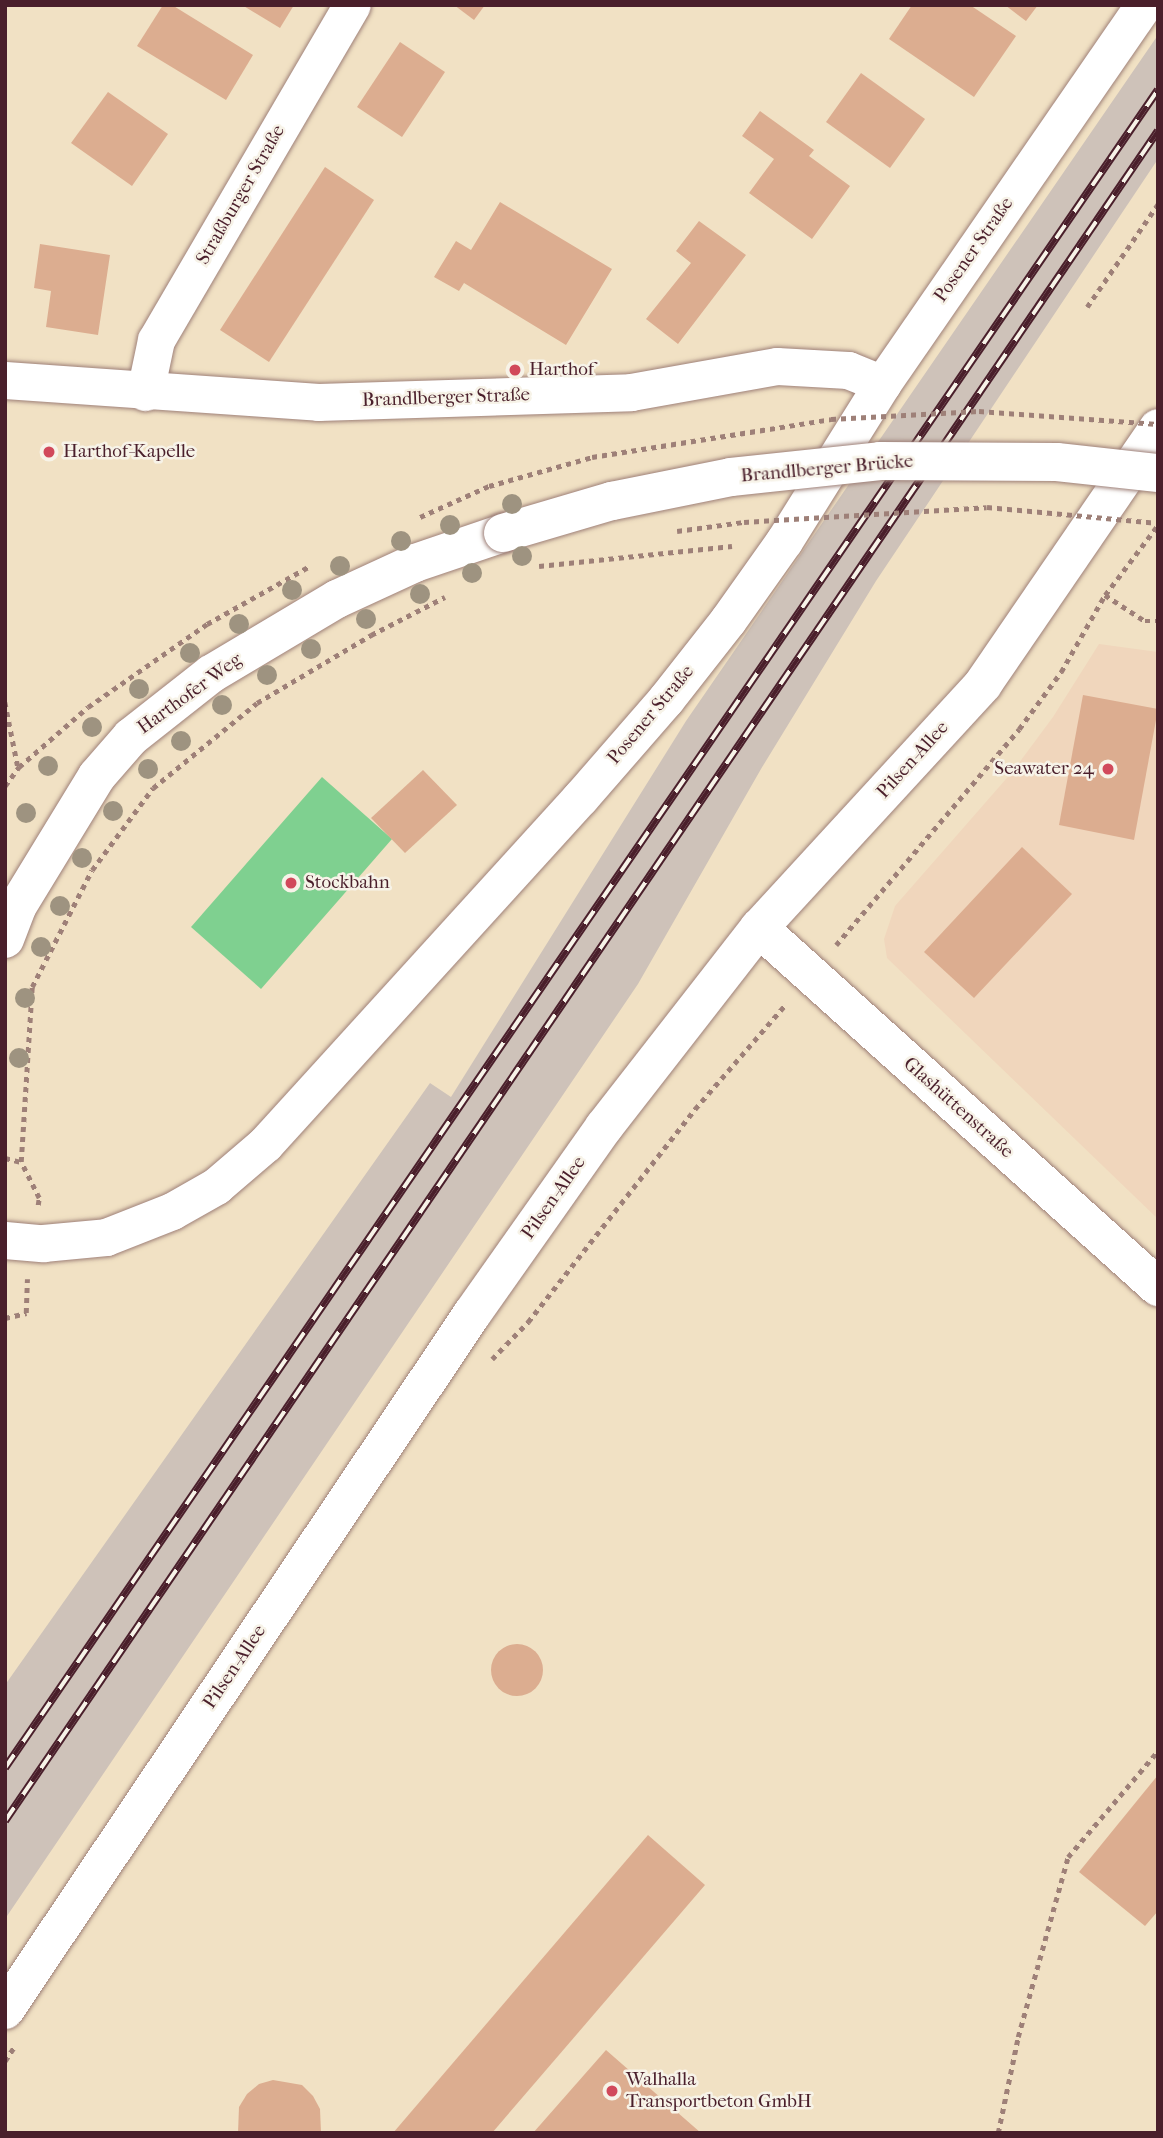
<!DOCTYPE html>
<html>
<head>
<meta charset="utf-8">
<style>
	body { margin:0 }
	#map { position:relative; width:1163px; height:2138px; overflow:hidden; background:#f1e1c4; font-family:"IM FELL French Canon",serif }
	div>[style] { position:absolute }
	.built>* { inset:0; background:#f0d6bc }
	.industrial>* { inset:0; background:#cec2b9 }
	.green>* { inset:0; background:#7fd090 }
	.building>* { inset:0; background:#dcad90 }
	.round { border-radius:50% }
	.path>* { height:4.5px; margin-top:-2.25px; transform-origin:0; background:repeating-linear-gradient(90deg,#9e8078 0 5px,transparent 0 10px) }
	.roads { filter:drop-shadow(0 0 2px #9e8078) drop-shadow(0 0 2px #9e8078) }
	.street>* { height:37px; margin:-18.5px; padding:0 18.5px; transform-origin:18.5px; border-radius:18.5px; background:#fff }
	.secondary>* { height:38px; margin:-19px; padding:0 19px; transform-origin:19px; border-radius:19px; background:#fff }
	.primary>* { height:38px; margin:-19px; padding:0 19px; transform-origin:19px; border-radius:19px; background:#fff }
	.rail>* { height:8px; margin-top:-4px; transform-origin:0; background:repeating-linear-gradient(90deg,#f7f3e8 0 16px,#4a1f2b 0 32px); box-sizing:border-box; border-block:2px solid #4a1f2b }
	.path-bridge>* { height:4.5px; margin-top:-2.25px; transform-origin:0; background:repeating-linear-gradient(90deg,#9e8078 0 5px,transparent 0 10px) }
	.bridges { filter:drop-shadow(0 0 2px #9e8078) drop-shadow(0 0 2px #9e8078) }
	.secondary-bridge>* { height:38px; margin:-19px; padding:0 19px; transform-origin:19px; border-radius:19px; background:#fff }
	.trees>* { width:20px; height:20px; margin:-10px; border-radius:50%; background:#9e9380 }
	.dots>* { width:19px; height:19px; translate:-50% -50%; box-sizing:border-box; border:4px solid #f7f3e8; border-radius:50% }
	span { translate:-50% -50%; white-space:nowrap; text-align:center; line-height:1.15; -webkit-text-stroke:5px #f7f3e8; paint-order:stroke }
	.street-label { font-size:19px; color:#4a1f2b }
	.poi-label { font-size:19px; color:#4a1f2b }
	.left { translate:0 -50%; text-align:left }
	.right { translate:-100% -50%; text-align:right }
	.frame { position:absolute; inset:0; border:7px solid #4a1f2b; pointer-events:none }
</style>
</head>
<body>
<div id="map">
	<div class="built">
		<i style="clip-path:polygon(1099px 644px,1158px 652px,1158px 1219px,887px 958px,884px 939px,895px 906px,1013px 771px,1053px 717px)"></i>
	</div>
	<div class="industrial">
		<i style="clip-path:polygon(1158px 35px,1158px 159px,876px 581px,761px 769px,638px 984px,5px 1919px,5px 1685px,430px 1083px,451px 1097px,686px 721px)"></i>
	</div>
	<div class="green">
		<i style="clip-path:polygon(322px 777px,392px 839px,261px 989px,191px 927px)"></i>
	</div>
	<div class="building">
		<i style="clip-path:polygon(163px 5px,172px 5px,253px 55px,226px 100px,137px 46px)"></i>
		<i style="clip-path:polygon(242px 5px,294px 5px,280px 28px)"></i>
		<i style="clip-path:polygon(454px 5px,485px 5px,474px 20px)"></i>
		<i style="clip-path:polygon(912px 5px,970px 5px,1016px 36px,974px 97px,889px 39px)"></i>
		<i style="clip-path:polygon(1005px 5px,1038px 5px,1026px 21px)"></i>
		<i style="clip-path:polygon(400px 42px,445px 72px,402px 137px,357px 107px)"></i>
		<i style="clip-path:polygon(861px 73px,925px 119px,890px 168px,826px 122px)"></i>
		<i style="clip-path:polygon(108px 92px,168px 134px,132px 186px,71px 143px)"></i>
		<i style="clip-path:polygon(760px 111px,814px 150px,809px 156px,850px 186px,812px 239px,749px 193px,774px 159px,742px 136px)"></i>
		<i style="clip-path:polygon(325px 167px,374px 200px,269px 362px,220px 330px)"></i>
		<i style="clip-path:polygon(500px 202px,612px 269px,566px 345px,464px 283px,459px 291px,434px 277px,456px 241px,471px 250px)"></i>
		<i style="clip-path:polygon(699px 221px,746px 255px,678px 344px,646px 319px,691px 263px,676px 251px)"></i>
		<i style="clip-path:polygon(40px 244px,110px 255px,98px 335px,46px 327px,51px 291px,34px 288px)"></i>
		<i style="clip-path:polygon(1083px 695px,1158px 709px,1134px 840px,1059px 825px)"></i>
		<i style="clip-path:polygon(423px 770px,457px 805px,405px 853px,371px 818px)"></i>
		<i style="clip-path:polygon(1022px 847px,1072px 894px,974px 998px,924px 952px)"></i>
		<i class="round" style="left:491px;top:1644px;width:52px;height:52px"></i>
		<i style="clip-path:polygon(1158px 1775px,1158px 1911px,1145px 1926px,1079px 1872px)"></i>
		<i style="clip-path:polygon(648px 1835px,705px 1885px,492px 2133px,393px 2133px)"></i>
		<i style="clip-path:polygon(606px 2050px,701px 2133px,533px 2133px)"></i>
		<i style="clip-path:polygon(273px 2080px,302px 2085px,313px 2096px,320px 2109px,321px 2133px,238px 2133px,239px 2107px,247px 2094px,259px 2084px)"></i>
	</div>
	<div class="path">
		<i style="left:1087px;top:307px;width:125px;rotate:-55.4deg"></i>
		<i style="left:420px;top:517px;width:76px;rotate:-24.2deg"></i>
		<i style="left:539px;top:566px;width:194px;rotate:-5.9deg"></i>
		<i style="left:1105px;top:595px;width:48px;rotate:33deg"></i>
		<i style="left:1145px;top:621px;width:13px"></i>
		<i style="left:5px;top:702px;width:66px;rotate:78.7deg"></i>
		<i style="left:5px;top:786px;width:24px;rotate:-54deg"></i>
		<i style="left:19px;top:767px;width:91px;rotate:-41deg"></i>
		<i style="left:88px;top:707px;width:145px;rotate:-34.9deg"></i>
		<i style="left:207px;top:624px;width:118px;rotate:-29.4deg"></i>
		<i style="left:836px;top:945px;width:283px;rotate:-49.7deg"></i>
		<i style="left:1019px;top:729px;width:71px;rotate:-53.6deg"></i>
		<i style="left:1061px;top:672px;width:89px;rotate:-60.3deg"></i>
		<i style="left:1105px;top:595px;width:88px;rotate:-52.9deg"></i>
		<i style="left:5px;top:1158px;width:16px;rotate:14deg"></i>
		<i style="left:38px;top:1205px;width:7px;rotate:-82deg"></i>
		<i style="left:39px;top:1198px;width:40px;rotate:-116.6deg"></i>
		<i style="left:21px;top:1162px;width:175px;rotate:-86.4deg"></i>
		<i style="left:32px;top:987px;width:131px;rotate:-62.9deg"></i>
		<i style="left:92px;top:870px;width:102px;rotate:-53.4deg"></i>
		<i style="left:153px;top:788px;width:134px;rotate:-39.3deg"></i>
		<i style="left:257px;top:703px;width:133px;rotate:-30.8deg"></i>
		<i style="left:371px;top:635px;width:83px;rotate:-27.2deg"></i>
		<i style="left:5px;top:1318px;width:22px;rotate:-13deg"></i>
		<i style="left:26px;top:1313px;width:34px;rotate:-88deg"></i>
		<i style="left:492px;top:1359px;width:52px;rotate:-45.8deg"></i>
		<i style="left:528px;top:1322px;width:271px;rotate:-51.9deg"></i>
		<i style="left:695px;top:1109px;width:138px;rotate:-49.1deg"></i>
		<i style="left:5px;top:2061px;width:17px;rotate:-57deg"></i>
		<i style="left:998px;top:2133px;width:98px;rotate:-78.2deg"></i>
		<i style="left:1018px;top:2037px;width:187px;rotate:-74.5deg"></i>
		<i style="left:1068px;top:1857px;width:139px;rotate:-49.7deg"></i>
	</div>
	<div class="roads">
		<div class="street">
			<i style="left:5px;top:380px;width:314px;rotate:4deg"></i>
			<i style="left:318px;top:402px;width:313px;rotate:-1.8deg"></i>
			<i style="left:631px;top:392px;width:148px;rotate:-10.1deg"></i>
			<i style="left:777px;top:366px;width:71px;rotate:3.2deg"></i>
			<i style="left:848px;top:370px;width:37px;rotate:22deg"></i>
			<i style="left:145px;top:392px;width:53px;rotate:-78.1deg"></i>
			<i style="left:156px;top:340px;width:388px;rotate:-59.7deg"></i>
			<i style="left:5px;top:1240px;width:38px;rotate:5deg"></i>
			<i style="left:43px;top:1243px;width:63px;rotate:-5.4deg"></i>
			<i style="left:106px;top:1237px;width:71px;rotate:-21.5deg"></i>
			<i style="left:172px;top:1211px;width:51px;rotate:-29.6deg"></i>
			<i style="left:216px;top:1186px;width:65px;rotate:-40.6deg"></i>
			<i style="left:265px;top:1144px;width:468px;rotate:-47.7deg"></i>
			<i style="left:580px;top:798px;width:131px;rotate:-49deg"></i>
			<i style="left:666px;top:699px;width:100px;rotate:-51.9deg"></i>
			<i style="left:728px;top:620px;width:97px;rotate:-54.7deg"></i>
			<i style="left:784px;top:541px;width:185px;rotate:-58deg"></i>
			<i style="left:882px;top:384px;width:460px;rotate:-55.4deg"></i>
		</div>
		<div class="secondary">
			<i style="left:759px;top:928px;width:537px;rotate:41.98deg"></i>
			<i style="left:5px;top:939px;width:34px;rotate:-69deg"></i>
			<i style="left:17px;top:907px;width:153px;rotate:-58.6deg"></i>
			<i style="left:97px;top:776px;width:52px;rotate:-48.9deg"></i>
			<i style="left:131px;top:737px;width:102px;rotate:-38.2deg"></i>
			<i style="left:211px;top:674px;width:147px;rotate:-30.8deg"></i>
			<i style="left:337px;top:599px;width:86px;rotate:-24.8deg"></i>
			<i style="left:415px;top:563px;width:93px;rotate:-18.8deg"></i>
		</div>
		<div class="primary">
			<i style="left:5px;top:2010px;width:838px;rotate:-56.14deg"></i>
			<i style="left:472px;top:1314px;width:229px;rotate:-54.8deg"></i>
			<i style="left:604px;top:1127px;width:252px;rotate:-52.1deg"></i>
			<i style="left:759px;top:928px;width:331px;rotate:-47.4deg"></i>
			<i style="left:983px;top:684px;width:310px;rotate:-55.6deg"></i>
		</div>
	</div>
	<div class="rail">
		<i style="left:5px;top:1768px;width:2036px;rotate:-55.51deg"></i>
		<i style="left:5px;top:1821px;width:2046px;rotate:-55.7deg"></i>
	</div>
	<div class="path-bridge">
		<i style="left:489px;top:486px;width:107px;rotate:-15.7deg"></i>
		<i style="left:592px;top:457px;width:242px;rotate:-9deg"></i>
		<i style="left:831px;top:419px;width:148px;rotate:-3.1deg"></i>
		<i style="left:979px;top:411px;width:179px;rotate:4.2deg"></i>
		<i style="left:677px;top:531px;width:68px;rotate:-7.7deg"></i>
		<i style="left:744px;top:522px;width:243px;rotate:-3.5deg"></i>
		<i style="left:987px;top:507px;width:172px;rotate:5.3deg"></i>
	</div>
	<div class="bridges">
		<div class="secondary-bridge">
			<i style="left:503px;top:533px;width:114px;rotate:-16.4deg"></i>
			<i style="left:612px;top:501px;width:121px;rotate:-11.4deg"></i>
			<i style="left:731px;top:477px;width:150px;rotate:-6.1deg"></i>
			<i style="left:880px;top:461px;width:177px;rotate:0.3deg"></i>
			<i style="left:1057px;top:462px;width:102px;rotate:6.2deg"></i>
		</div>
	</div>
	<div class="trees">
		<i style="left:512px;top:504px"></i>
		<i style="left:450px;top:525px"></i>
		<i style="left:401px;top:541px"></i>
		<i style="left:522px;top:556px"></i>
		<i style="left:340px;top:566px"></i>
		<i style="left:472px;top:573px"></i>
		<i style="left:292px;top:590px"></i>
		<i style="left:420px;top:594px"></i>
		<i style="left:366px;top:619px"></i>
		<i style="left:239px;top:624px"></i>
		<i style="left:311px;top:649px"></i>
		<i style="left:190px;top:653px"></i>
		<i style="left:267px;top:675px"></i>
		<i style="left:139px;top:689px"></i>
		<i style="left:222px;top:705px"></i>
		<i style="left:92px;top:727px"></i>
		<i style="left:181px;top:741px"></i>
		<i style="left:48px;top:766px"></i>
		<i style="left:148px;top:769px"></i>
		<i style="left:113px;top:811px"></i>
		<i style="left:26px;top:813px"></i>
		<i style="left:82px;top:858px"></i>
		<i style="left:60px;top:906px"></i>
		<i style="left:41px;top:947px"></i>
		<i style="left:25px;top:998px"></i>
		<i style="left:19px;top:1058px"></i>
	</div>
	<div class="dots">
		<i style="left:515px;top:370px;background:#d1495b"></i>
		<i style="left:49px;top:452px;background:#d1495b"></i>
		<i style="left:1108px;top:769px;background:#d1495b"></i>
		<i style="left:291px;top:883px;background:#d1495b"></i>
		<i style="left:612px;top:2091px;background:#d1495b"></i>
	</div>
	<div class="street-label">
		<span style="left:241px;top:195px;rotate:-60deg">Straßburger Straße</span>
		<span style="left:974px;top:250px;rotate:-55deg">Posener Straße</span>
		<span style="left:446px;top:398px;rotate:-2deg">Brandlberger Straße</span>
		<span style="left:827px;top:469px;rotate:-5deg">Brandlberger Brücke</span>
		<span style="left:190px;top:694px;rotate:-36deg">Harthofer Weg</span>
		<span style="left:651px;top:715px;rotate:-50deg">Posener Straße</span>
		<span style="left:913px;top:760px;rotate:-48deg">Pilsen-Allee</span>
		<span style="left:958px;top:1108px;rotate:42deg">Glashüttenstraße</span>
		<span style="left:554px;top:1198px;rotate:-55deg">Pilsen-Allee</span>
		<span style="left:235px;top:1667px;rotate:-56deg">Pilsen-Allee</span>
	</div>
	<div class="poi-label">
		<span class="left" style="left:529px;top:370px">Harthof</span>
		<span class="left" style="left:63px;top:452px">Harthof-Kapelle</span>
		<span class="right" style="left:1094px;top:769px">Seawater 24</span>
		<span class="left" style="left:305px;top:883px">Stockbahn</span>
		<span class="left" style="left:626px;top:2091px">Walhalla<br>Transportbeton GmbH</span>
	</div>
	<div class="frame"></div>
</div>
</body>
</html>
